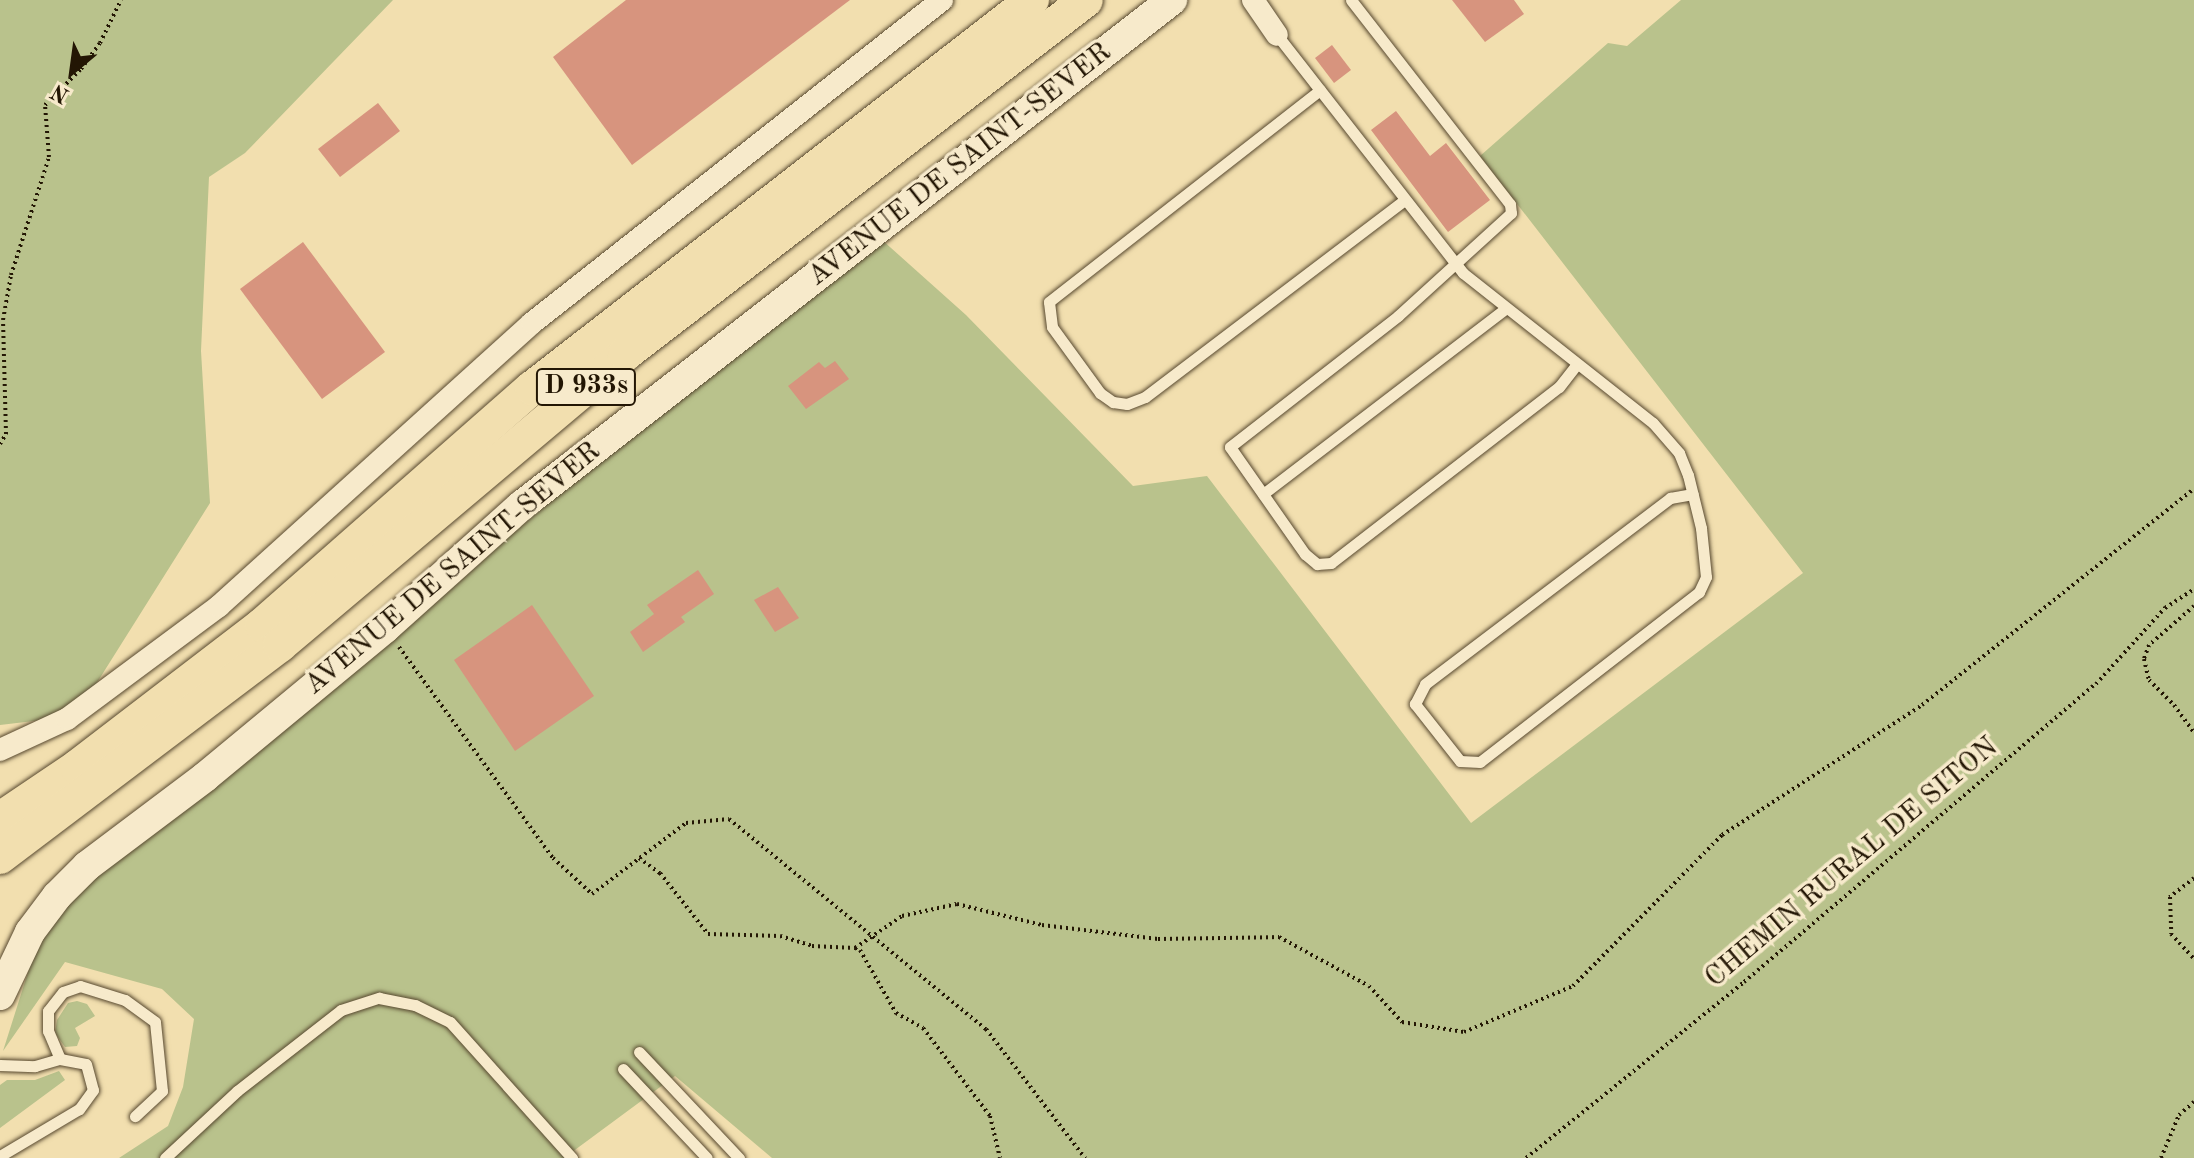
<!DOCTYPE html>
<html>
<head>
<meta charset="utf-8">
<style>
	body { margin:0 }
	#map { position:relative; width:2194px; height:1158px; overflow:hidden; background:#f2dfaf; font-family:"Old Standard TT",serif }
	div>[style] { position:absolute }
	.green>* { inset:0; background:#b9c28c }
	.building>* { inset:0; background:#d7947e }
	.path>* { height:4px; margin-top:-2px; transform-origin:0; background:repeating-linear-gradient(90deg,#231604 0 2px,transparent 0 6px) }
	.roads { filter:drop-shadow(0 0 2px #57482f) drop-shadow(0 0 2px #57482f) }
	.lane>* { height:11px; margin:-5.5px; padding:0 5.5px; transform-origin:5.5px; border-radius:5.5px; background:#f7eacb }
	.street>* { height:22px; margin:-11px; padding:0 11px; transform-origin:11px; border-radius:11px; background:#f7eacb }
	.secondary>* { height:30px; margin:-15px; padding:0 15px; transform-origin:15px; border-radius:15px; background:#f7eacb }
	.primary>* { height:34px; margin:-17px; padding:0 17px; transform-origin:17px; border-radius:17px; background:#f2dfaf }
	span { translate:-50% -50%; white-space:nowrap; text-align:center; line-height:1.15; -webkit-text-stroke:7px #f7eacb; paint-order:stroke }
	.shield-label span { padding:2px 6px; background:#f7eacb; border:2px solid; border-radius:6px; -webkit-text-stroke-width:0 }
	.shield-label { font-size:26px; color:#231604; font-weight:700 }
	.street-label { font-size:28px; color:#231604 }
	.north { position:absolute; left:32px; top:32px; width:80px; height:80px; -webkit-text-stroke:6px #f7eacb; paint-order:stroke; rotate:209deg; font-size:22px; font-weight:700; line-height:32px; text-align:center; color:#231604 }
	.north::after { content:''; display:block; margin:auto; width:28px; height:36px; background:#231604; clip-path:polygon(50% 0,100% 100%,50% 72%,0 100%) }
</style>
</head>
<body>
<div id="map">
	<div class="green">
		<i style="clip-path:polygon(0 0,393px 0,245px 153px,209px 177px,201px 351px,210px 503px,76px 716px,0 725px)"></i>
		<i style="clip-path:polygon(1681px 0,2194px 0,2194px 1158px,772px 1158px,675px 1076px,564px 1158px,119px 1158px,168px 1126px,183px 1087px,194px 1019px,162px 989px,65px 962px,3px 1051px,50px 903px,92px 853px,881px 239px,966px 315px,1133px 486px,1207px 476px,1471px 823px,1803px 573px,1480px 156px,1608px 43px,1627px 46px)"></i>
		<i style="clip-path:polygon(77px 1001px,87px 1004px,95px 1016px,75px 1028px,80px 1038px,77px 1046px,65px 1047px,55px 1033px,57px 1020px,68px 1003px)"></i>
		<i style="clip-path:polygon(59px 1071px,65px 1080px,0 1128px,0 1085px,7px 1080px,35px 1080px)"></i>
	</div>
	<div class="building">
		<i style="clip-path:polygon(626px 0,850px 0,632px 165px,553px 57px)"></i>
		<i style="clip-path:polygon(1452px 0,1514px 0,1524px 14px,1485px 42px)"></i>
		<i style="clip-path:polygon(1332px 45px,1351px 70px,1334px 83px,1315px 58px)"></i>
		<i style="clip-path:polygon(378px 103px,400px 131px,340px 177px,318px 149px)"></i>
		<i style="clip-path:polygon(1396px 111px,1430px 156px,1446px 143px,1490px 200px,1448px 232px,1371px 130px)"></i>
		<i style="clip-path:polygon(303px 242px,385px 352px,322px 399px,240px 289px)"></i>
		<i style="clip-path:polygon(835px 361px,849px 379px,806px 409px,788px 386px,819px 362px,825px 368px)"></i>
		<i style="clip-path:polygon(698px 570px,714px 594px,681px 617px,685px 622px,643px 652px,630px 632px,654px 614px,647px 605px)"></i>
		<i style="clip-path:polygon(778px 587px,799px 618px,775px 632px,754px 600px)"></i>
		<i style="clip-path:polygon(532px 605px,594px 696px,515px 751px,454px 660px)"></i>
	</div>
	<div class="path">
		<i style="left:0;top:444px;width:12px;rotate:-59deg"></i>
		<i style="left:6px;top:434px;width:114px;rotate:-91.5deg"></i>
		<i style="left:3px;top:320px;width:46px;rotate:-79.9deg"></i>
		<i style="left:11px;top:275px;width:124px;rotate:-72.1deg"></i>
		<i style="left:49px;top:157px;width:52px;rotate:-94.4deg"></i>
		<i style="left:45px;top:105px;width:51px;rotate:-45deg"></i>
		<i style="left:81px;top:69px;width:32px;rotate:-54deg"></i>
		<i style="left:100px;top:43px;width:48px;rotate:-64deg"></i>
		<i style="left:2194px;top:606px;width:60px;rotate:139.1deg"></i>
		<i style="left:2149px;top:645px;width:15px;rotate:110deg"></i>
		<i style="left:2144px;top:659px;width:22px;rotate:77deg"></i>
		<i style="left:2149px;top:680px;width:35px;rotate:45deg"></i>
		<i style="left:2174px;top:705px;width:34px;rotate:54deg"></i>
		<i style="left:399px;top:647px;width:261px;rotate:53.9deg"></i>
		<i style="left:553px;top:858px;width:53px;rotate:42.7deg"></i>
		<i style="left:592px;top:894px;width:118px;rotate:-37.1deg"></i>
		<i style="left:686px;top:823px;width:43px;rotate:-5.3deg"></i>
		<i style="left:729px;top:819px;width:332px;rotate:39.3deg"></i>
		<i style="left:986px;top:1029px;width:163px;rotate:52.5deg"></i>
		<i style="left:639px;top:858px;width:26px;rotate:36deg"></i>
		<i style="left:660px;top:873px;width:78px;rotate:51.8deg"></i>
		<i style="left:708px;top:934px;width:72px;rotate:1.6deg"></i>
		<i style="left:780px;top:936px;width:34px;rotate:17deg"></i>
		<i style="left:812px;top:946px;width:43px;rotate:2.7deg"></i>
		<i style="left:855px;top:948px;width:57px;rotate:-34.2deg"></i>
		<i style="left:902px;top:916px;width:56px;rotate:-12.3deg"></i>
		<i style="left:957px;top:904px;width:88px;rotate:13.9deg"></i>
		<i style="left:1042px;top:925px;width:117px;rotate:6.9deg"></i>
		<i style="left:1158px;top:939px;width:121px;rotate:-0.9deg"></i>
		<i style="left:1279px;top:937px;width:102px;rotate:28.6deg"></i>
		<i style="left:1369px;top:986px;width:49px;rotate:47.5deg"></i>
		<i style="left:1402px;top:1022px;width:63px;rotate:9.2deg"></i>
		<i style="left:1464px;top:1032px;width:118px;rotate:-22.9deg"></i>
		<i style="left:1573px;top:986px;width:212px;rotate:-45.4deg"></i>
		<i style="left:1722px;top:835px;width:239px;rotate:-33deg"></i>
		<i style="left:1922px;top:705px;width:347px;rotate:-38.5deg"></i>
		<i style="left:2194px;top:878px;width:31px;rotate:142deg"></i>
		<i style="left:2170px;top:897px;width:37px;rotate:88deg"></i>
		<i style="left:2171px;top:934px;width:34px;rotate:47deg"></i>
		<i style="left:855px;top:948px;width:5px;rotate:22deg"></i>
		<i style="left:860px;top:950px;width:73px;rotate:60.3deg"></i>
		<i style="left:896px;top:1013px;width:31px;rotate:29deg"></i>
		<i style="left:923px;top:1028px;width:111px;rotate:52.7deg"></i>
		<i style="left:990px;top:1116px;width:43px;rotate:76.6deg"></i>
		<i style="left:1526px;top:1158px;width:280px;rotate:-38.9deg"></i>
		<i style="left:1744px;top:982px;width:461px;rotate:-40.3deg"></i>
		<i style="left:2096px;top:684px;width:103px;rotate:-47.8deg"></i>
		<i style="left:2165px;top:608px;width:35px;rotate:-33deg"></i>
		<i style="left:2161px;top:1158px;width:47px;rotate:-67.3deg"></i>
		<i style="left:2179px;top:1115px;width:20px;rotate:-41deg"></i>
	</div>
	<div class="roads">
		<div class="lane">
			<i style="left:1351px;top:0;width:259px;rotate:52.1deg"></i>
			<i style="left:1510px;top:204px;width:9px;rotate:84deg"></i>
			<i style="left:1511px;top:213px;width:153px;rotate:137.7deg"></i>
			<i style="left:1398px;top:316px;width:213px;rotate:142.1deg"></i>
			<i style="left:1230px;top:447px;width:131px;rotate:55deg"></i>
			<i style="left:1305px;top:554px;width:16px;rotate:40deg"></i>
			<i style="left:1317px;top:564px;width:14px;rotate:-4deg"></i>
			<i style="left:1331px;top:563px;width:288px;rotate:-37.7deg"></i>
			<i style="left:1559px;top:387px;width:29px;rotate:-52deg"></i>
			<i style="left:1277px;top:35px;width:302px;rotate:52deg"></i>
			<i style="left:1463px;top:273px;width:242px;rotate:38.3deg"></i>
			<i style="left:1653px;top:423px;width:40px;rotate:49deg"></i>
			<i style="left:1679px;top:453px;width:24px;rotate:68deg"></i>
			<i style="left:1688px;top:475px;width:55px;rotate:76.2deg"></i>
			<i style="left:1701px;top:528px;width:49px;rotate:84.2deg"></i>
			<i style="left:1706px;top:577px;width:17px;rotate:115deg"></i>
			<i style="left:1699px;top:592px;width:277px;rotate:142.2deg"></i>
			<i style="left:1480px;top:762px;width:20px;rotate:-177deg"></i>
			<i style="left:1460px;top:761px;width:73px;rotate:-128.3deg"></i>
			<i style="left:1415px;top:704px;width:22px;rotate:-63deg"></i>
			<i style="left:1425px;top:684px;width:308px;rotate:-37.2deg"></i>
			<i style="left:1670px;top:498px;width:23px;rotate:-10deg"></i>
			<i style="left:1320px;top:90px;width:344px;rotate:142deg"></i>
			<i style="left:1049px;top:302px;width:25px;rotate:83deg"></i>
			<i style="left:1052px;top:327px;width:82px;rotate:54deg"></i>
			<i style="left:1100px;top:393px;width:16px;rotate:35deg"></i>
			<i style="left:1113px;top:402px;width:14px;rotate:8deg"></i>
			<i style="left:1127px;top:404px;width:19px;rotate:-21deg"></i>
			<i style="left:1145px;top:397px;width:326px;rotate:-37.2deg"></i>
			<i style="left:1263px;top:494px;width:306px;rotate:-37.4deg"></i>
			<i style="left:639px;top:1052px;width:146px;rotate:46.7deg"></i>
			<i style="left:60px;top:1059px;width:30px;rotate:-113deg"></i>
			<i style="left:48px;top:1031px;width:20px;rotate:-90deg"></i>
			<i style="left:48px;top:1011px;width:24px;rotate:-52deg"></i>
			<i style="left:63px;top:992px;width:18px;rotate:-19deg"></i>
			<i style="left:80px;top:986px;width:47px;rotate:17.3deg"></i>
			<i style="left:125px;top:1000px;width:37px;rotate:36deg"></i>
			<i style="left:155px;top:1022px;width:69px;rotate:84.2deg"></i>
			<i style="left:162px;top:1091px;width:37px;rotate:137deg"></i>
			<i style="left:0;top:1065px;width:35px;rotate:2deg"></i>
			<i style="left:35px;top:1066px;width:26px;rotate:-16deg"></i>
			<i style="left:60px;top:1059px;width:26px;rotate:11deg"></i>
			<i style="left:86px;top:1064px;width:27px;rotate:75deg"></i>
			<i style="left:93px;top:1090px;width:24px;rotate:126deg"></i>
			<i style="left:79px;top:1109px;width:92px;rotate:149.3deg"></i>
			<i style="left:623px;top:1069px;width:122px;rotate:46.7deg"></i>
			<i style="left:165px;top:1158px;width:98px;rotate:-42.9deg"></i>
			<i style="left:237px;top:1091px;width:132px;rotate:-37.9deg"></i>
			<i style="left:341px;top:1010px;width:40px;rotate:-18deg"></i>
			<i style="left:379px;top:998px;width:37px;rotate:11deg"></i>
			<i style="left:415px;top:1005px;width:39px;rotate:26deg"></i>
			<i style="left:450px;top:1022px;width:183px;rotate:48.1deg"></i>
		</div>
		<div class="street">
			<i style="left:1253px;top:0;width:42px;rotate:55.6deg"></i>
			<i style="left:0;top:750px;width:74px;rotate:-24.8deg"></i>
			<i style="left:67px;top:719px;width:189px;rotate:-36.6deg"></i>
			<i style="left:219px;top:606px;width:422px;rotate:-42.1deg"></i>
			<i style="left:532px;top:323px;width:522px;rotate:-38.23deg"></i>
		</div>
		<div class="secondary">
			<i style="left:0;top:995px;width:70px;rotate:-64.5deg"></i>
			<i style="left:30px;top:932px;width:45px;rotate:-53.1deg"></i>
			<i style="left:57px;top:896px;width:42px;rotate:-45deg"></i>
			<i style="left:87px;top:866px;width:148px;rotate:-37deg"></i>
			<i style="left:205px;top:777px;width:234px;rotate:-39.6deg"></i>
			<i style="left:385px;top:628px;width:183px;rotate:-41.9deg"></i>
			<i style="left:521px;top:506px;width:825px;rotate:-37.86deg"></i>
		</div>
		<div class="primary">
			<i style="left:0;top:819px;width:93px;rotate:-34deg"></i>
			<i style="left:77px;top:767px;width:233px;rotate:-37.5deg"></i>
			<i style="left:262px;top:625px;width:359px;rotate:-41.3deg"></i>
			<i style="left:532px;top:388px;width:633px;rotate:-37.81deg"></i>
			<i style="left:0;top:857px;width:351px;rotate:-37.1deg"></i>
			<i style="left:280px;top:645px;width:451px;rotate:-40.1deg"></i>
			<i style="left:625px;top:354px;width:581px;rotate:-37.52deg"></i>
		</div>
	</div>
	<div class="shield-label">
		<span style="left:586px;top:387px">D 933s</span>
	</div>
	<div class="street-label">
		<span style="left:960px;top:165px;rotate:-38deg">AVENUE DE SAINT-SEVER</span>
		<span style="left:453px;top:569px;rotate:-40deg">AVENUE DE SAINT-SEVER</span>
		<span style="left:1852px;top:863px;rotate:-40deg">CHEMIN RURAL DE SITON</span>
	</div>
	<div class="north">N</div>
</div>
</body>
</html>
